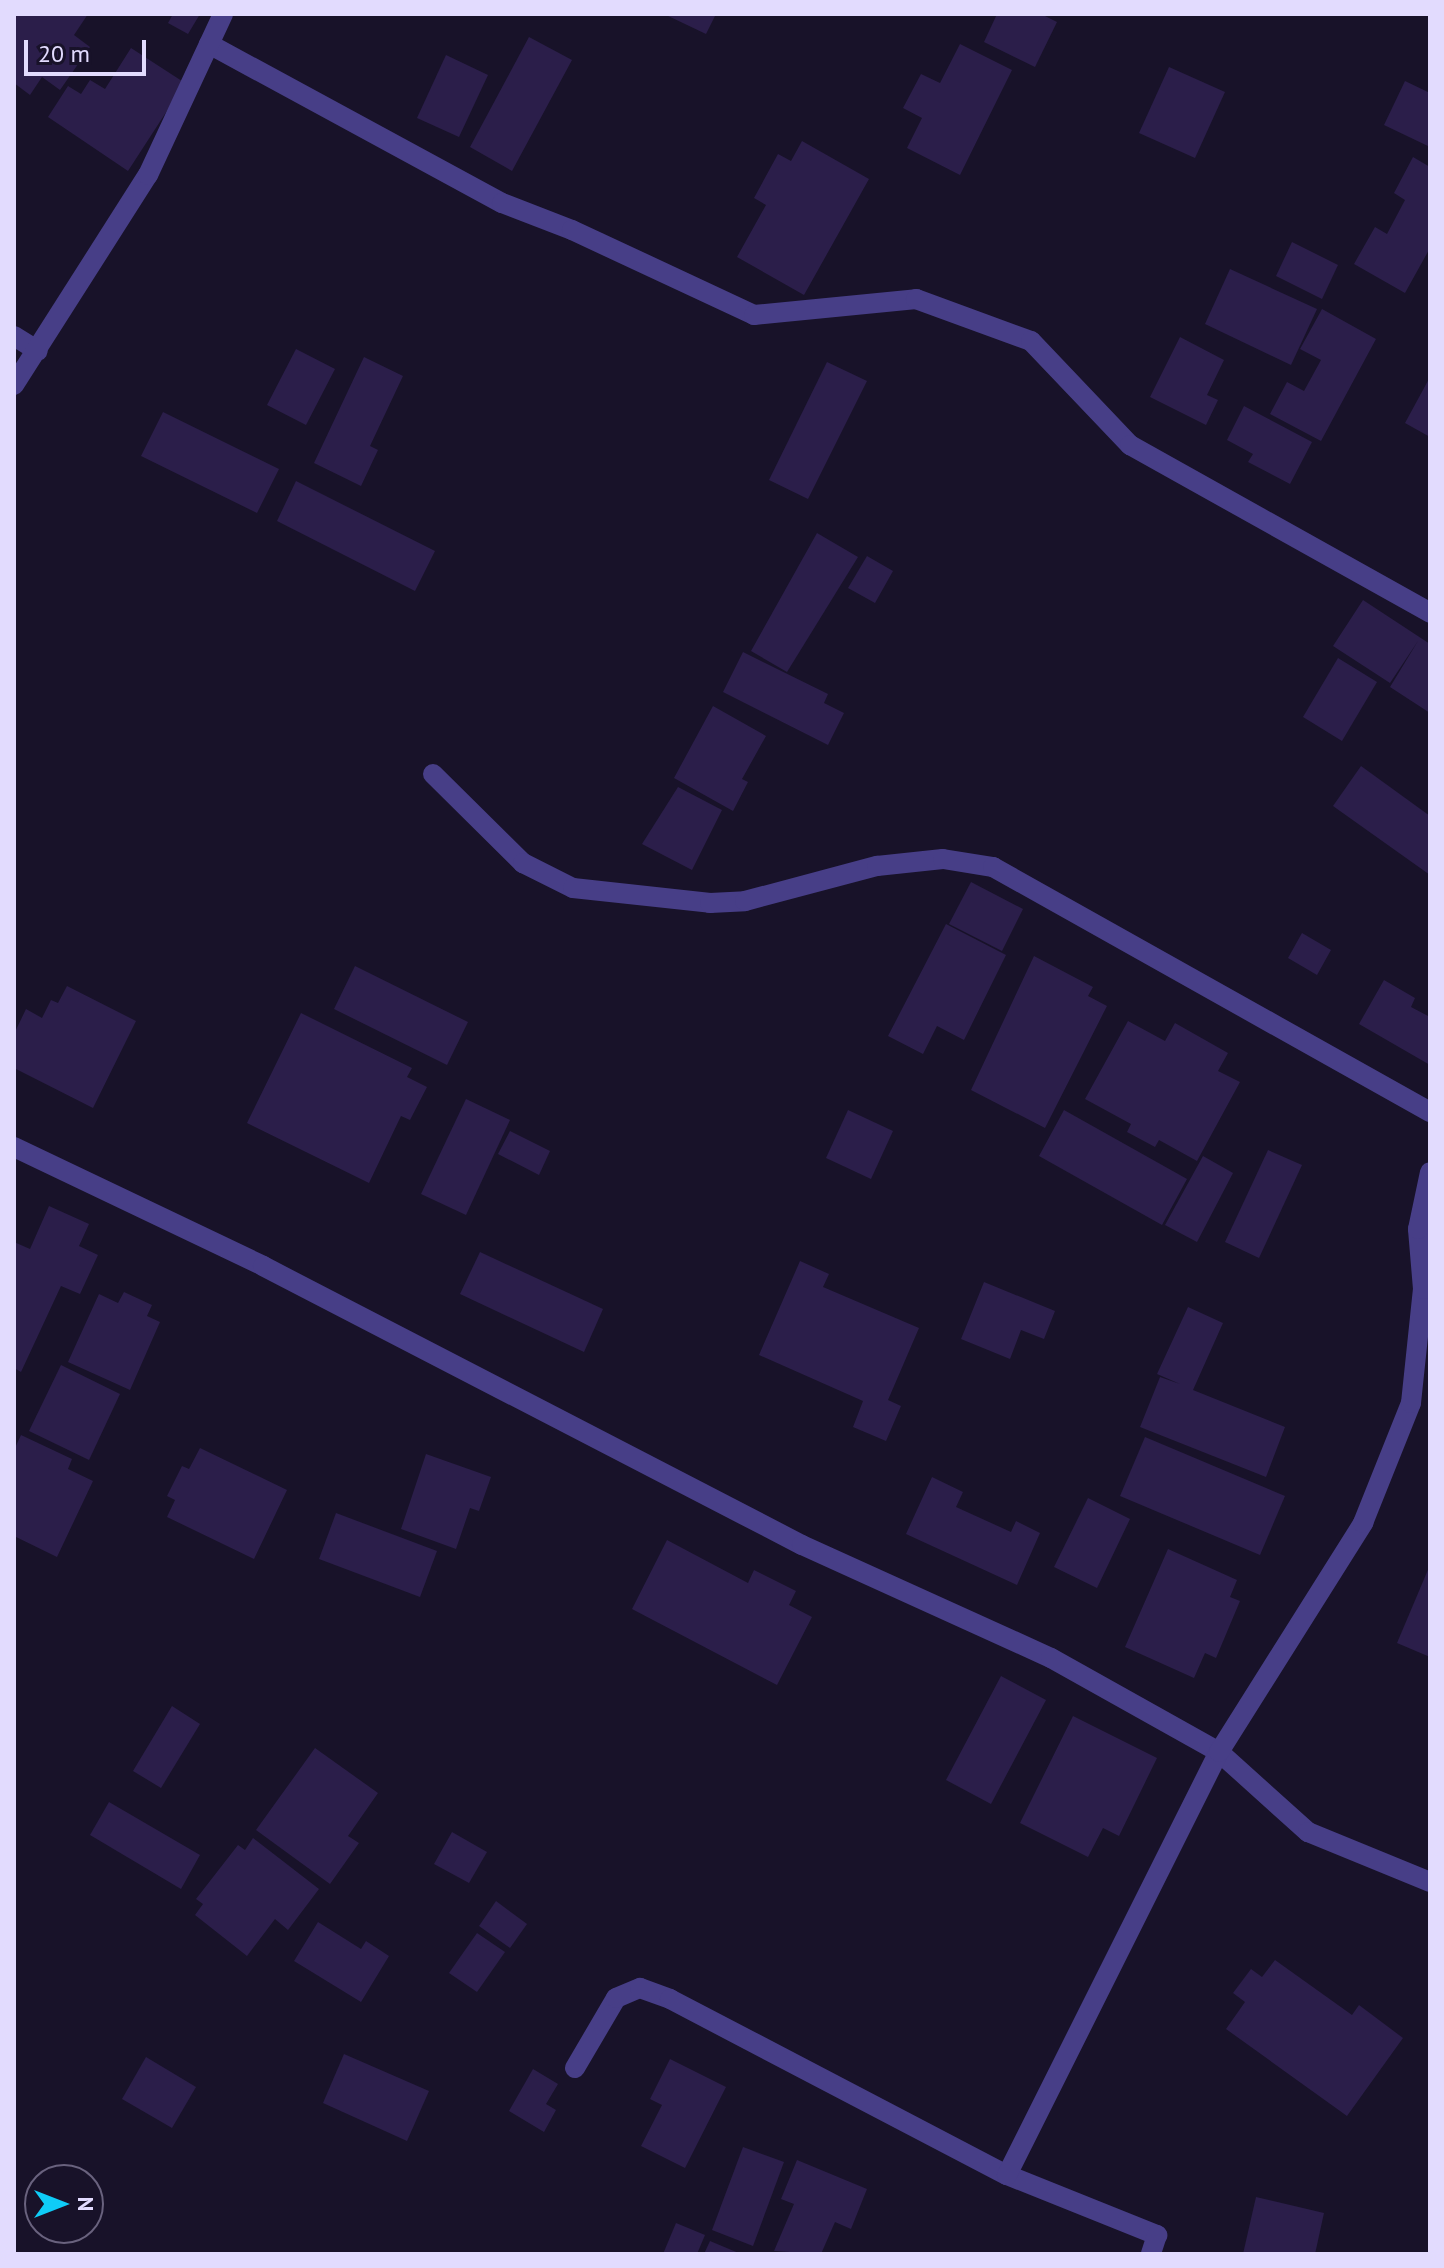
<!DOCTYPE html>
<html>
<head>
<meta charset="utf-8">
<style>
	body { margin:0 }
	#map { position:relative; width:1444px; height:2268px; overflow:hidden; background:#181229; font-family:"PT Sans",sans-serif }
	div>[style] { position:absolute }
	.building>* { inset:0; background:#2b1e4a }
	.minor>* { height:20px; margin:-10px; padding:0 10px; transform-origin:10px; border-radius:10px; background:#473e87 }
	span { translate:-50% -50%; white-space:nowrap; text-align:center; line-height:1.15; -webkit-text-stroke:6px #181229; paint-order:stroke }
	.frame { position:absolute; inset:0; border:16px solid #e2dbfe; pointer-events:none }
	.north { position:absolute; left:24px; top:2164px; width:80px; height:80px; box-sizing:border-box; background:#181229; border:2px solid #69627e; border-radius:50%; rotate:90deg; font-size:22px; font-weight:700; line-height:32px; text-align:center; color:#e2dbfe }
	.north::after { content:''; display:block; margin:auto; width:28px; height:36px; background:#0fccf7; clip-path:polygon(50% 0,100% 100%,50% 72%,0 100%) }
	.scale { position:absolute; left:24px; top:40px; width:122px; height:36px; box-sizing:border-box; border:4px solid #e2dbfe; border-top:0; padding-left:10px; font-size:24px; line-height:28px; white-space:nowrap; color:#e2dbfe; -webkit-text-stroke:6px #181229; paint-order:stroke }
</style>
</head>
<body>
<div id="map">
	<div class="building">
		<i style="clip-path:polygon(14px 14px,88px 14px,74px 35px,90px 47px,60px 90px,42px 77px,30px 95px,14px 83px)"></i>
		<i style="clip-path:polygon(173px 14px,200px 14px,188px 34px,168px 23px)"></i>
		<i style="clip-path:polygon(664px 14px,716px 14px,706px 34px)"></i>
		<i style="clip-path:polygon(997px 14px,1041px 14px,1057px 22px,1035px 67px,984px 42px)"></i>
		<i style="clip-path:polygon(529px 37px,572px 60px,512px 171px,470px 147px)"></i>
		<i style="clip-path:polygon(960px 44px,1012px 70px,960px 175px,907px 148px,922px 118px,903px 108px,921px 74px,940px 83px)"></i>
		<i style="clip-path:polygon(131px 48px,185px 83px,128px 171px,48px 117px,68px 86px,81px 94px,90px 80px,105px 89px)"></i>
		<i style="clip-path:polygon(446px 55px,488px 75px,459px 137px,417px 118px)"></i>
		<i style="clip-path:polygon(1169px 67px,1225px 92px,1195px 158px,1139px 133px)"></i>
		<i style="clip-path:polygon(1405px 81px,1430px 93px,1430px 147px,1384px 125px)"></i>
		<i style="clip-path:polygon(802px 141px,869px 179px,804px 295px,737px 257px,766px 205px,754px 198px,778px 154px,791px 161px)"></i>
		<i style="clip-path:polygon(1413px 157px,1430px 167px,1430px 248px,1405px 293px,1354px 264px,1375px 227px,1387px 234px,1405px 200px,1394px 193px)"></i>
		<i style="clip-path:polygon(1292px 242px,1338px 265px,1322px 299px,1276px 276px)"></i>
		<i style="clip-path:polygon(1230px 269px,1317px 309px,1291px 365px,1205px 324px)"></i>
		<i style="clip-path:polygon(1322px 309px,1376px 339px,1321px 441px,1270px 414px,1287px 382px,1304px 391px,1321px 360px,1300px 349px)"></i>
		<i style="clip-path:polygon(1180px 337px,1224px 360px,1207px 395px,1218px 400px,1206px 425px,1150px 397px)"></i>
		<i style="clip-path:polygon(296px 349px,335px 369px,306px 425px,267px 405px)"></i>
		<i style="clip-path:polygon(364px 357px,403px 376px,370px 446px,378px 450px,361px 486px,314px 463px)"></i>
		<i style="clip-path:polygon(827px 362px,867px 381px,808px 499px,769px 480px)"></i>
		<i style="clip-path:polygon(1430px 377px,1430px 437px,1405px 423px)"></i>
		<i style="clip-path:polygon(1244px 406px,1312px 442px,1290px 484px,1248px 462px,1253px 454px,1227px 440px)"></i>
		<i style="clip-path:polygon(163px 412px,279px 469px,257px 513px,141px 456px)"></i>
		<i style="clip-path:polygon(296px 481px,435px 551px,415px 591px,277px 521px)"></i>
		<i style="clip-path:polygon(817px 533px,858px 557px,787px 672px,751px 651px)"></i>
		<i style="clip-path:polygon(867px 556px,893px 571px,875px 603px,848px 588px)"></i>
		<i style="clip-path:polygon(1363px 600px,1430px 644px,1430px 713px,1390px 687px,1418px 641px,1390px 683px,1333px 646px)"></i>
		<i style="clip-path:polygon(743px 652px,828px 694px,824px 703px,844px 713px,828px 745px,723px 692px)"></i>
		<i style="clip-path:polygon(1338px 658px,1377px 682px,1342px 741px,1303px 717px)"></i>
		<i style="clip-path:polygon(713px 706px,766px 736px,742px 779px,748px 782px,733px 811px,674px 778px)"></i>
		<i style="clip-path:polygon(1361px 766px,1430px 816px,1430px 875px,1333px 806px)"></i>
		<i style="clip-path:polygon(678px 787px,722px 810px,692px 870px,642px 844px)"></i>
		<i style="clip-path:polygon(971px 882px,1023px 909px,1002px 951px,949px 924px)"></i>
		<i style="clip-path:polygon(946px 924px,1006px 955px,964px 1040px,937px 1026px,923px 1054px,888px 1036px)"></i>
		<i style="clip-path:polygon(1302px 933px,1331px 950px,1317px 975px,1288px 958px)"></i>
		<i style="clip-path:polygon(1034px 956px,1093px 987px,1088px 996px,1107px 1006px,1045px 1128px,971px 1090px)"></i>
		<i style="clip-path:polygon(355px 966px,468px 1022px,447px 1065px,334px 1009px)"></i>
		<i style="clip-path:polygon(1384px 980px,1415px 998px,1411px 1007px,1430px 1017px,1430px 1065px,1359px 1024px)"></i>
		<i style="clip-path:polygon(67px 986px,136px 1021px,93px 1108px,14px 1068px,14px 1034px,26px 1009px,42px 1018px,51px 1000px,58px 1003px)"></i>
		<i style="clip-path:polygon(301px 1013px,412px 1068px,407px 1077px,427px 1087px,410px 1120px,401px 1116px,369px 1183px,247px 1123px)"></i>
		<i style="clip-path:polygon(1128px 1021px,1165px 1041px,1175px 1023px,1228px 1053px,1218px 1071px,1240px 1082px,1197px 1161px,1159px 1140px,1155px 1147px,1127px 1132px,1131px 1124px,1085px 1099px)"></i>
		<i style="clip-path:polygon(466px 1099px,510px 1120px,466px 1215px,421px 1194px)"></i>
		<i style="clip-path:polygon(848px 1110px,893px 1131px,871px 1179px,826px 1158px)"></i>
		<i style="clip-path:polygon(1064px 1110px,1187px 1179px,1162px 1225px,1039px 1156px)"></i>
		<i style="clip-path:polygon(510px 1131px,550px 1151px,539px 1175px,498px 1154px)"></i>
		<i style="clip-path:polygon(1268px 1150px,1302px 1165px,1259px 1258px,1225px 1242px)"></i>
		<i style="clip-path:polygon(1203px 1156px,1233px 1173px,1197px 1242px,1165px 1225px)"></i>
		<i style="clip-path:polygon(49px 1206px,89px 1224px,79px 1246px,98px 1255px,80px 1294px,61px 1286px,21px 1372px,14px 1368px,14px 1242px,30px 1249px)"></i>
		<i style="clip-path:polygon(480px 1252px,603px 1309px,584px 1352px,460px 1294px)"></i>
		<i style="clip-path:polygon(800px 1261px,829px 1274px,823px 1287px,919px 1328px,888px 1400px,901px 1406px,886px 1441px,853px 1427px,863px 1401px,759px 1355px)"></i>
		<i style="clip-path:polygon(984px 1282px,1055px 1311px,1044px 1339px,1021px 1330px,1010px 1359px,961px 1339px)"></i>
		<i style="clip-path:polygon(124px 1292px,152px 1305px,147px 1316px,160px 1322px,130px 1390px,68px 1362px,99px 1294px,118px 1303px)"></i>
		<i style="clip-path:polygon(1188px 1307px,1223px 1323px,1193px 1390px,1285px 1427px,1266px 1477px,1140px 1427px,1160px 1377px,1180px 1384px,1157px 1374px)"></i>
		<i style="clip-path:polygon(61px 1365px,120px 1394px,89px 1460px,29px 1431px)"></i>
		<i style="clip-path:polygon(21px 1435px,72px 1459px,68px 1469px,93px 1481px,57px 1557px,14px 1536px,14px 1450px)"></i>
		<i style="clip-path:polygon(1145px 1437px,1285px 1496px,1260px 1555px,1120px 1496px)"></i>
		<i style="clip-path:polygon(200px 1448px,287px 1490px,254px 1559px,167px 1517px,175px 1500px,167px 1496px,182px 1466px,189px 1469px)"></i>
		<i style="clip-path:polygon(426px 1454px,491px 1477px,479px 1511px,470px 1508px,456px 1549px,401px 1529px)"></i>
		<i style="clip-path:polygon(932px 1477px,963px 1492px,956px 1507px,1011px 1532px,1016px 1521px,1040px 1533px,1017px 1585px,906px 1534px)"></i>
		<i style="clip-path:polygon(1088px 1498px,1130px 1519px,1097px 1588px,1054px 1567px)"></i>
		<i style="clip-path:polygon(336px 1513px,437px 1551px,420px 1597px,319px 1559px)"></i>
		<i style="clip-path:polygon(667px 1540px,748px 1583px,754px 1570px,796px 1591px,789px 1605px,812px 1617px,777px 1685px,632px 1609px)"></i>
		<i style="clip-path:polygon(1168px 1549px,1237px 1580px,1230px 1597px,1240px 1601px,1216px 1658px,1205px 1653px,1194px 1678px,1125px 1647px)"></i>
		<i style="clip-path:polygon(1430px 1565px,1430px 1657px,1397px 1643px)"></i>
		<i style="clip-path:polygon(1001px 1676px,1046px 1700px,991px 1804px,946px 1780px)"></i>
		<i style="clip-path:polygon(172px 1706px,200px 1724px,161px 1788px,133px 1771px)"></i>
		<i style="clip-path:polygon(1073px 1716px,1157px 1758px,1119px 1836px,1103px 1828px,1088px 1857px,1020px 1823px)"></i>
		<i style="clip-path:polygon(315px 1748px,378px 1793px,348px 1836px,359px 1843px,330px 1884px,256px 1830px)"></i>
		<i style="clip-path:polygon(109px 1802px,200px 1855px,181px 1889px,90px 1835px)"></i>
		<i style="clip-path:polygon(452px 1832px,487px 1852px,469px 1883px,434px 1864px)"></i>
		<i style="clip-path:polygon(253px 1838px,319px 1889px,288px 1930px,275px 1919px,247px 1956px,195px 1915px,203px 1904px,196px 1899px,238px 1845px,245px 1850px)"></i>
		<i style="clip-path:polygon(496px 1901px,527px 1924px,510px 1948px,479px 1926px)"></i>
		<i style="clip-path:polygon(318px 1922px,361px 1949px,366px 1941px,389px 1956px,361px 2002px,294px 1961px)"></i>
		<i style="clip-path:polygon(477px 1933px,505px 1952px,477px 1992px,449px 1973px)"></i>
		<i style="clip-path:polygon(1275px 1960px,1352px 2015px,1359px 2005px,1403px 2038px,1347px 2116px,1226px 2029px,1245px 2002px,1233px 1993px,1251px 1969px,1262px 1977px)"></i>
		<i style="clip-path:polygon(344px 2054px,429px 2091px,407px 2141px,323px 2103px)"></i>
		<i style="clip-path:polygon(146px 2057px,196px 2087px,172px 2128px,122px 2099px)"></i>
		<i style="clip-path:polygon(670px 2059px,726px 2087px,685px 2168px,641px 2146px,662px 2105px,650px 2099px)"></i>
		<i style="clip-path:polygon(533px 2069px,558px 2084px,546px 2104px,556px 2110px,544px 2132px,509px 2111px)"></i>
		<i style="clip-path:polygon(743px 2147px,784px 2162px,753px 2246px,712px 2230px)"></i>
		<i style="clip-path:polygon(797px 2160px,867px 2189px,851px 2229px,835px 2222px,821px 2254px,774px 2251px,794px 2204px,781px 2199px)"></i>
		<i style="clip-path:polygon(1256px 2197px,1324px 2213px,1315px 2254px,1243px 2254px)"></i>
		<i style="clip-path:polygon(676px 2223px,705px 2235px,697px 2254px,663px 2254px)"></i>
		<i style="clip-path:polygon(710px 2241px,741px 2254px,704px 2254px)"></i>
	</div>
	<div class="minor">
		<i style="left:209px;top:44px;width:333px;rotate:28.5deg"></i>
		<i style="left:502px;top:203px;width:75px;rotate:21.1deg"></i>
		<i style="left:572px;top:230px;width:201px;rotate:25deg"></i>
		<i style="left:754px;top:315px;width:163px;rotate:-5.6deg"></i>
		<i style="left:916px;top:299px;width:122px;rotate:20.1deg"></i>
		<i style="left:1031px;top:341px;width:144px;rotate:46.4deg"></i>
		<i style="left:1130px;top:445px;width:344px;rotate:29.2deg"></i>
		<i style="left:14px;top:336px;width:28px;rotate:32deg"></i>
		<i style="left:14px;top:385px;width:249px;rotate:-57.5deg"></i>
		<i style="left:148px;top:175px;width:178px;rotate:-65deg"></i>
		<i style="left:433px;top:774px;width:127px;rotate:44.7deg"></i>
		<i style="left:523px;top:863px;width:56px;rotate:26.6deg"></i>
		<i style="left:573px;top:888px;width:138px;rotate:6.2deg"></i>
		<i style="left:710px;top:903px;width:35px;rotate:-3deg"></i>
		<i style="left:745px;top:901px;width:137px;rotate:-14.9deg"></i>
		<i style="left:877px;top:866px;width:66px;rotate:-6.1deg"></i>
		<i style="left:943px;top:859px;width:51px;rotate:9.1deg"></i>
		<i style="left:993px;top:867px;width:501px;rotate:29.28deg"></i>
		<i style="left:14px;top:1147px;width:276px;rotate:25.5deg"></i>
		<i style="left:263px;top:1266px;width:607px;rotate:27.37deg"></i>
		<i style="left:802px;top:1545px;width:273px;rotate:24.4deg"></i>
		<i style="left:1051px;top:1658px;width:193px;rotate:29.2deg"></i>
		<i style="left:1219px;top:1752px;width:120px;rotate:42deg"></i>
		<i style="left:1308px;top:1832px;width:132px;rotate:22.3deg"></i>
		<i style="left:575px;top:2068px;width:81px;rotate:-59.6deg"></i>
		<i style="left:616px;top:1998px;width:26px;rotate:-23deg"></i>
		<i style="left:640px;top:1988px;width:32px;rotate:20deg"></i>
		<i style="left:670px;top:1999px;width:380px;rotate:27.6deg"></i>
		<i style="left:1007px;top:2175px;width:162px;rotate:21.8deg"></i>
		<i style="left:1157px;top:2235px;width:20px;rotate:108deg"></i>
		<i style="left:1007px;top:2175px;width:473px;rotate:-63.4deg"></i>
		<i style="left:1219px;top:1752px;width:271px;rotate:-57.8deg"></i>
		<i style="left:1363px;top:1523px;width:129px;rotate:-68.2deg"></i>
		<i style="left:1411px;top:1403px;width:115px;rotate:-84deg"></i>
		<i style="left:1423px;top:1289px;width:60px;rotate:-94.8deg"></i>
		<i style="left:1418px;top:1229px;width:58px;rotate:-78.1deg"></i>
	</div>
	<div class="frame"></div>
	<div class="north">N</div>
	<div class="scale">20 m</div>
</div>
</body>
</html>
